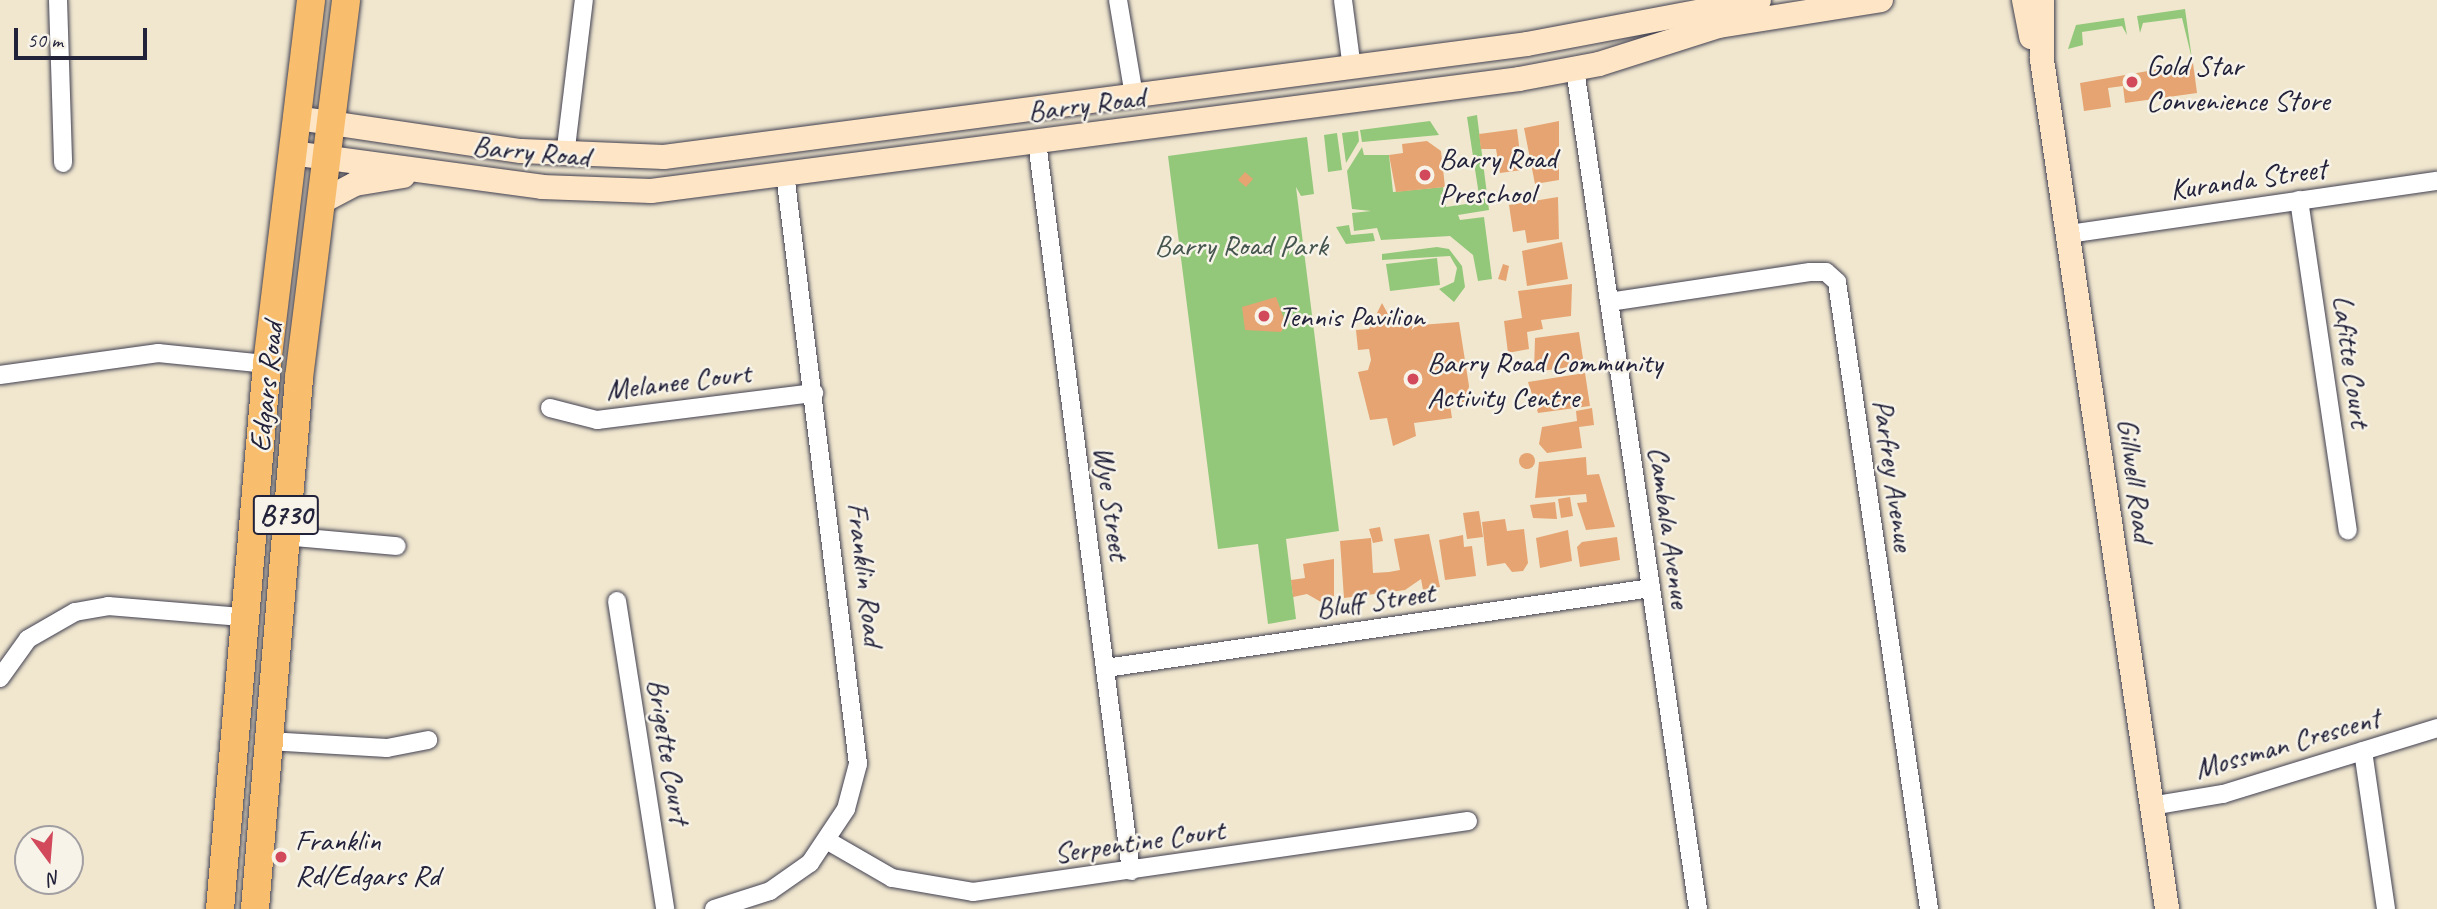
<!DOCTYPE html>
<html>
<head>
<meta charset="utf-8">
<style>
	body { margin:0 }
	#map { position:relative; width:2437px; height:909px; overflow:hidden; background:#f1e7cf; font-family:Caveat,sans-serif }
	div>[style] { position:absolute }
	.green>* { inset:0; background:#93c87a }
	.building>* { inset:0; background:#e5a471 }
	.round { border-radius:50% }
	.roads { filter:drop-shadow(0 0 2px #414051) drop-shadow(0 0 2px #414051) }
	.street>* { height:18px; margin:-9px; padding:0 9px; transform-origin:9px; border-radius:9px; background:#fff }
	.secondary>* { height:24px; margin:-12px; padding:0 12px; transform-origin:12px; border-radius:12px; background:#fde5c5 }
	.primary>* { height:28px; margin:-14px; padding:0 14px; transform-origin:14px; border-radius:14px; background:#f9be6d }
	.dots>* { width:19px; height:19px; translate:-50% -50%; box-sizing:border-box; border:4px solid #f7f3e8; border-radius:50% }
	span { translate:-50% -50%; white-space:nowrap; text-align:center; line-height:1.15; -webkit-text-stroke:5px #f7f3e8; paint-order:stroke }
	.shield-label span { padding:2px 5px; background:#f7f3e8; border:2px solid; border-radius:5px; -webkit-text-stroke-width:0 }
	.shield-label { font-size:28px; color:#22223b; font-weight:700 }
	.poi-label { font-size:30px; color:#22223b }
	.left { translate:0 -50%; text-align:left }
	.street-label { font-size:30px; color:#22223b }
	.park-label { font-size:30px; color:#44544e }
	.north { position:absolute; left:14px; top:825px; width:70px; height:70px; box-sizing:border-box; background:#f7f3e8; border:2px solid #a29fa3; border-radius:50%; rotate:164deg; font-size:19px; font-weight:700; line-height:28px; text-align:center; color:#22223b }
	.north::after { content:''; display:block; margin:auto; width:24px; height:32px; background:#d1495b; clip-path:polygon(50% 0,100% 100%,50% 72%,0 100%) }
	.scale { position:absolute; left:14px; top:28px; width:133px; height:32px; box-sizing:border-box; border:4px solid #22223b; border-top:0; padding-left:9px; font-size:21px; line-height:24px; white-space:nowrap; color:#22223b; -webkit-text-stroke:5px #f7f3e8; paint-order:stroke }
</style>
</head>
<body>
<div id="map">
	<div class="green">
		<i style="clip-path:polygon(2185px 9px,2192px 59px,2182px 18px,2143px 23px,2140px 33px,2137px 16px)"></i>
		<i style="clip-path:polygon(2124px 18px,2127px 35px,2122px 26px,2082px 32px,2083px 45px,2068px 49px,2076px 25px)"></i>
		<i style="clip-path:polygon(1477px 115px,1489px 210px,1458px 215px,1460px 220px,1484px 217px,1492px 279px,1478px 281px,1473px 255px,1450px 236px,1381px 240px,1377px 228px,1354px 231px,1352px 213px,1371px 211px,1352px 209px,1347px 171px,1362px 147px,1364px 155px,1389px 155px,1393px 192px,1443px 187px,1446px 207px,1480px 202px,1467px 117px)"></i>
		<i style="clip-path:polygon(1430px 121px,1439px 135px,1362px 142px,1360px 130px)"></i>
		<i style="clip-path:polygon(1358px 131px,1359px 141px,1346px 163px,1342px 133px)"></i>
		<i style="clip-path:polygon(1337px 133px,1342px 170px,1328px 172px,1324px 135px)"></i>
		<i style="clip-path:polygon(1307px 137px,1314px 194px,1301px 196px,1296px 187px,1339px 531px,1286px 539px,1296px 619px,1268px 624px,1258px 544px,1218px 549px,1168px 156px)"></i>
		<i style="clip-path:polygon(1349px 225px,1351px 235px,1373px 233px,1375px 241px,1346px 244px,1336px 227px)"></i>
		<i style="clip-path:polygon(1437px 247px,1449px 249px,1462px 266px,1465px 287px,1454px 302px,1439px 289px,1454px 282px,1457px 268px,1450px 256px,1382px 260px,1382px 254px)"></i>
		<i style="clip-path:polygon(1437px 258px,1440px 285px,1390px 291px,1386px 264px)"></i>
	</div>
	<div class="building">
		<i style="clip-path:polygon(2193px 63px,2197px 93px,2125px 103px,2123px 86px,2108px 88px,2111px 107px,2084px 111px,2080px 83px)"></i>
		<i style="clip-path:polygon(1559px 121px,1559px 180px,1535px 184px,1524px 128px)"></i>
		<i style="clip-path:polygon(1517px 129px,1522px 170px,1500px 173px,1496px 149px,1481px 149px,1479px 134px)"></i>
		<i style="clip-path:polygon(1427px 141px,1441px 151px,1445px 187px,1396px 192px,1389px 155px,1403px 153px,1402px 144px)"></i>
		<i style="clip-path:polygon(1245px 172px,1253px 179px,1246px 187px,1238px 180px)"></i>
		<i style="clip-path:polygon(1558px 197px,1559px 239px,1527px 243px,1525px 230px,1513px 232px,1509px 205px)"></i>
		<i style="clip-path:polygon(1562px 242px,1568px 279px,1527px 286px,1522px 251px)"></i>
		<i style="clip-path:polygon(1503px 264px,1509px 266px,1506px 281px,1498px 279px)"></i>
		<i style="clip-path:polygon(1572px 284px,1571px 316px,1541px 320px,1543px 329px,1527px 332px,1529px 349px,1508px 353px,1504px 321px,1522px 318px,1518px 291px)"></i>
		<i style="clip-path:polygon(1276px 297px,1286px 324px,1281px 332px,1245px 330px,1242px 307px)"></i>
		<i style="clip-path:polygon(1382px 303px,1395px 327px,1459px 322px,1469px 386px,1466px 403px,1450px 405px,1452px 418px,1414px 423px,1416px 436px,1393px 446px,1387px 418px,1370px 420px,1358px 372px,1368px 370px,1371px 360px,1369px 349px,1358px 350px,1356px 330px,1369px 329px)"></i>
		<i style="clip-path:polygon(1579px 332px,1584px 365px,1534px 372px,1535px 338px)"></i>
		<i style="clip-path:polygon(1585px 373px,1590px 406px,1538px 413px,1528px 382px)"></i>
		<i style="clip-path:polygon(1592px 408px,1594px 425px,1579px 427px,1582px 448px,1547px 453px,1539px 444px,1542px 427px,1577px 421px,1576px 411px)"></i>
		<i class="round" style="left:1519px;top:453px;width:16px;height:16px"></i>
		<i style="clip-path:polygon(1586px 457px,1587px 475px,1599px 474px,1615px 527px,1586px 530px,1577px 503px,1587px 502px,1586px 494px,1535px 498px,1539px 462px)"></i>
		<i style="clip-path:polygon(1570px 497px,1573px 516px,1561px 518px,1558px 499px)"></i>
		<i style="clip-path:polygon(1555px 502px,1557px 519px,1533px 518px,1530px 505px)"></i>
		<i style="clip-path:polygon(1479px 511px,1483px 537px,1467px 539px,1463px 513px)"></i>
		<i style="clip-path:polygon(1505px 519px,1507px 531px,1524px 529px,1528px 563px,1523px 571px,1512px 572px,1505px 563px,1487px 566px,1482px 522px)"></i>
		<i style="clip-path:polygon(1380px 527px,1383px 541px,1373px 543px,1369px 529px)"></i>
		<i style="clip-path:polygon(1568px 530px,1572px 561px,1540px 568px,1536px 538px)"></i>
		<i style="clip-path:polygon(1429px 534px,1440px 587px,1423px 590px,1421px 579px,1405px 590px,1344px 598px,1340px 541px,1371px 538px,1373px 573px,1389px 572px,1400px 570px,1394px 539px)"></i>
		<i style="clip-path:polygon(1463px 535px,1464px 547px,1472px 546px,1476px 576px,1445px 580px,1439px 540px)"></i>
		<i style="clip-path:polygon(1617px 537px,1620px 560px,1580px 567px,1577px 547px,1582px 542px)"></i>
		<i style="clip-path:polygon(1334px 559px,1334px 596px,1321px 602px,1307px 594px,1293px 597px,1291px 580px,1305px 578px,1303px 564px)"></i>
	</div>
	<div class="roads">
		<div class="street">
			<i style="left:58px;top:0;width:163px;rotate:88.2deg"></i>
			<i style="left:1118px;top:0;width:97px;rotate:80.5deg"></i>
			<i style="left:1343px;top:0;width:69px;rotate:82.5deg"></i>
			<i style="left:1575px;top:69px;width:849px;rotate:81.67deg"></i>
			<i style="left:1037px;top:142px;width:735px;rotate:82.65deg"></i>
			<i style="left:565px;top:156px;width:157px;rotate:-83.1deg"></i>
			<i style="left:2299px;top:200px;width:334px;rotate:81.6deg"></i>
			<i style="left:2068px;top:234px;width:373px;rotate:-8.2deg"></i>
			<i style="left:1609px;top:302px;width:203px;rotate:-8.5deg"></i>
			<i style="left:1810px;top:272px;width:16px"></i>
			<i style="left:1826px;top:272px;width:15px;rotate:42deg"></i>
			<i style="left:1837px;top:282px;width:634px;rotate:81.65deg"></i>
			<i style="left:0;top:375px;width:160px;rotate:-7.9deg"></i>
			<i style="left:158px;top:353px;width:110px;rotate:5.8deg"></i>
			<i style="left:550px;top:408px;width:49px;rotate:14.3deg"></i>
			<i style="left:597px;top:420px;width:219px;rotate:-7.1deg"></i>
			<i style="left:284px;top:536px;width:113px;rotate:5.1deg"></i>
			<i style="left:617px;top:601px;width:312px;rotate:81.1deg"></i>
			<i style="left:1106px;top:668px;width:551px;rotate:-8.35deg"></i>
			<i style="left:0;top:678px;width:48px;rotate:-54.3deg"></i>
			<i style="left:28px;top:639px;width:54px;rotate:-29.9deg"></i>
			<i style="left:75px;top:612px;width:34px;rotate:-10deg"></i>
			<i style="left:108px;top:606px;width:134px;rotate:4.7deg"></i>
			<i style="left:268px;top:741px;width:119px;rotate:3.4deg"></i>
			<i style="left:387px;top:748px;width:42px;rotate:-11deg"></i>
			<i style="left:2363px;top:751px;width:160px;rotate:81.7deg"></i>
			<i style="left:2151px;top:806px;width:73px;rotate:-9.5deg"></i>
			<i style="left:2223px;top:794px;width:224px;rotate:-17.1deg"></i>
			<i style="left:828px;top:841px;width:74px;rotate:30deg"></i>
			<i style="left:892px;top:878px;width:82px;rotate:9.8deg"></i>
			<i style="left:973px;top:892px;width:500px;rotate:-8.16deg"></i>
			<i style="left:714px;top:909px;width:59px;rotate:-17.8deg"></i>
			<i style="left:770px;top:891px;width:49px;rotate:-35deg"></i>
			<i style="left:810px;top:863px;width:65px;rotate:-56.3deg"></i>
			<i style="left:846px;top:809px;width:47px;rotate:-75.1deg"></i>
			<i style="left:858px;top:764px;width:594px;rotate:-97.05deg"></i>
		</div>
		<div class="secondary">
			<i style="left:2024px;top:0;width:38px;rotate:79deg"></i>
			<i style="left:2042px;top:0;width:60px;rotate:90deg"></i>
			<i style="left:2042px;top:60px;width:858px;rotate:81.62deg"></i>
			<i style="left:297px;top:118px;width:226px;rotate:8.4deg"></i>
			<i style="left:521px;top:151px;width:143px;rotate:2.4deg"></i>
			<i style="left:664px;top:157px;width:870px;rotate:-7.46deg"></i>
			<i style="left:1527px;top:44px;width:236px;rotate:-10.7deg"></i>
			<i style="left:292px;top:153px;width:252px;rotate:7.7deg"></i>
			<i style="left:542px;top:187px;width:109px;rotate:2.1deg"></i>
			<i style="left:651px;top:191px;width:875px;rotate:-7.35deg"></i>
			<i style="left:1519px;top:79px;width:81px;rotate:-10.6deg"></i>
			<i style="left:1599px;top:64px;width:126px;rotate:-17.6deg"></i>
			<i style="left:1719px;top:26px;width:164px;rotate:-9.1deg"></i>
			<i style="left:323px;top:201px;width:36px;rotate:-28deg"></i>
			<i style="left:355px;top:184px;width:49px;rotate:-9.5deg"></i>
		</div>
		<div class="primary">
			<i style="left:220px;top:909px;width:547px;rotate:-85.07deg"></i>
			<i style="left:267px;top:364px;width:367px;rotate:-83.1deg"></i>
			<i style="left:255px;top:909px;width:533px;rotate:-85.26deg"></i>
			<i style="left:299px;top:378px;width:381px;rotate:-82.9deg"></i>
		</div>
	</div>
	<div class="dots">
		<i style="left:2132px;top:82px;background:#d1495b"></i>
		<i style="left:1425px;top:175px;background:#d1495b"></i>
		<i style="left:1264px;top:316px;background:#d1495b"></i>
		<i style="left:1413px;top:379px;background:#d1495b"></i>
		<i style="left:281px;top:857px;background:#d1495b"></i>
	</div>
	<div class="shield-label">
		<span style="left:286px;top:515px">B730</span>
	</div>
	<div class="poi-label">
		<span class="left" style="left:2146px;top:82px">Gold Star<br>Convenience Store</span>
		<span class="left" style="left:1439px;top:175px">Barry Road<br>Preschool</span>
		<span class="left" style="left:1278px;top:316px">Tennis Pavilion</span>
		<span class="left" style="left:1427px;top:379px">Barry Road Community<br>Activity Centre</span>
		<span class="left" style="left:295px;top:857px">Franklin<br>Rd/Edgars Rd</span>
	</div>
	<div class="street-label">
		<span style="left:1086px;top:104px;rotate:-7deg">Barry Road</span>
		<span style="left:531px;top:151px;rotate:6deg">Barry Road</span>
		<span style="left:2248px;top:179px;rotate:-8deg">Kuranda Street</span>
		<span style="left:2352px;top:361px;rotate:82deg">Lafitte Court</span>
		<span style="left:678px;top:381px;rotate:-7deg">Melanee Court</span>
		<span style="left:266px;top:387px;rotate:-84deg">Edgars Road</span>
		<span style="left:1894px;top:475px;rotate:82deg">Parfrey Avenue</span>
		<span style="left:2136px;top:480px;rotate:82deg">Gillwell Road</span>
		<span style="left:1112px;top:503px;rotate:82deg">Wye Street</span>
		<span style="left:1670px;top:527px;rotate:82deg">Cambala Avenue</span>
		<span style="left:866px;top:574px;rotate:83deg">Franklin Road</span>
		<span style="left:1375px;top:600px;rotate:-8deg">Bluff Street</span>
		<span style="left:2287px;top:743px;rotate:-16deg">Mossman Crescent</span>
		<span style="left:669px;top:751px;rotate:81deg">Brigette Court</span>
		<span style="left:1139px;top:841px;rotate:-8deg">Serpentine Court</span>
	</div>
	<div class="park-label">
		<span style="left:1241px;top:245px">Barry Road Park</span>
	</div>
	<div class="north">N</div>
	<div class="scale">50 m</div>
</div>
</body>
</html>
